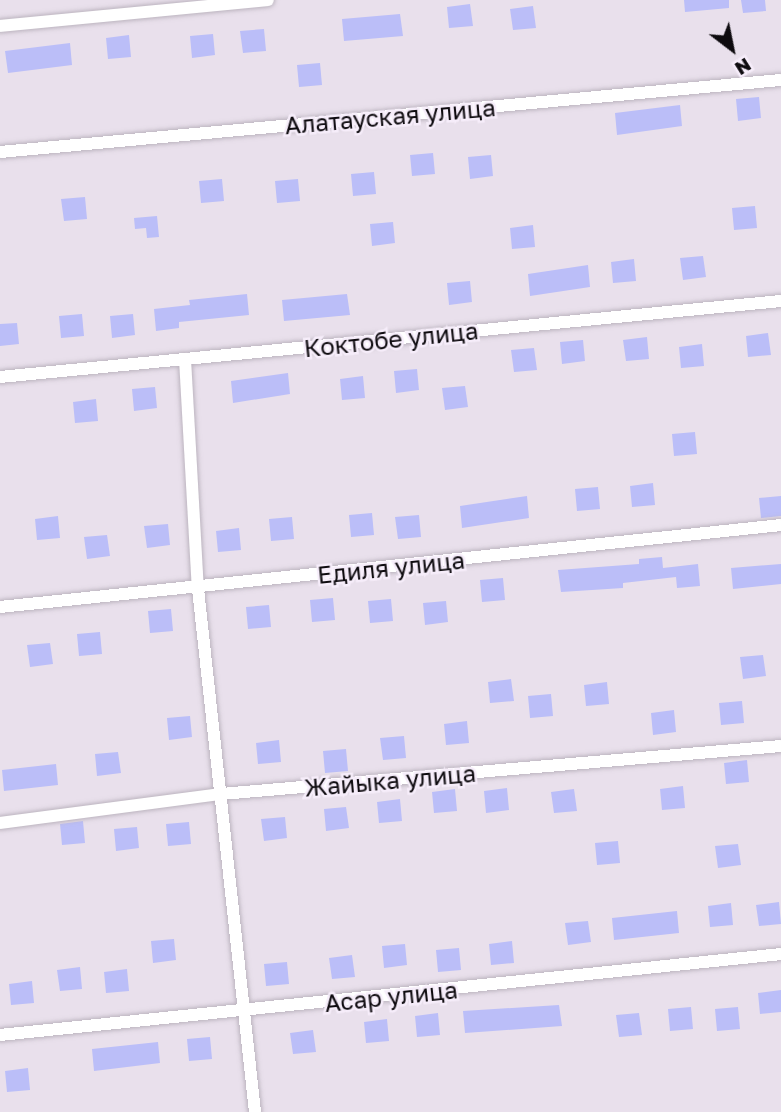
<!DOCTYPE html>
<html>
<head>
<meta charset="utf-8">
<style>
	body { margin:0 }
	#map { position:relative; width:781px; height:1112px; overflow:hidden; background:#e9e0ec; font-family:"Golos Text",sans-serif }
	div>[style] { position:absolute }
	.building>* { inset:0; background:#bbbef8 }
	.roads { filter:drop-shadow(0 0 2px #bcb4bf) drop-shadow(0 0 2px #bcb4bf) }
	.minor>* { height:12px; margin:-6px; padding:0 6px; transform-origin:6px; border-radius:6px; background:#fff }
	span { translate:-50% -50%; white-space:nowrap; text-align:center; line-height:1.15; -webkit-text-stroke:5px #f6edfa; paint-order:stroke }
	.street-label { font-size:24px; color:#0e0b0f }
	.north { position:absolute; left:697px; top:14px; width:70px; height:70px; -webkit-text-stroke:5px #f6edfa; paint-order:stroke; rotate:148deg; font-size:19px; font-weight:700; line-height:28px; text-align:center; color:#0e0b0f }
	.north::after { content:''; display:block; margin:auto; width:24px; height:32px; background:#0e0b0f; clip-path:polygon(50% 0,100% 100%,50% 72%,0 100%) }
</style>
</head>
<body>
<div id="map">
	<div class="building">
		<i style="clip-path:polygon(684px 0,729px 0,729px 8px,685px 12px)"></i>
		<i style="clip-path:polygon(741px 0,765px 0,766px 11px,743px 13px)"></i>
		<i style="clip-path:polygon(470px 4px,473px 26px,449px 28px,447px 7px)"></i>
		<i style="clip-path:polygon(533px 6px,536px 28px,513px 30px,510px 9px)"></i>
		<i style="clip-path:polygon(400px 14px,403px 36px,344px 41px,342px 19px)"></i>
		<i style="clip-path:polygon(264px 29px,266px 51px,243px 53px,240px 31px)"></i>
		<i style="clip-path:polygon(213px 34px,215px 55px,192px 58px,190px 36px)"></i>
		<i style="clip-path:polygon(129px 35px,131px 57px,108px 59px,106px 38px)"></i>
		<i style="clip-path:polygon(70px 43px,72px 65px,8px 73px,5px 51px)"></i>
		<i style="clip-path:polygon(320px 63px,322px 85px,299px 87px,297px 65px)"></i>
		<i style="clip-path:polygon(759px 97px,761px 118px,738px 121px,736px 99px)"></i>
		<i style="clip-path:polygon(680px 105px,682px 126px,617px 135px,615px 113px)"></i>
		<i style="clip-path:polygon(433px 153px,435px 174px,412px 176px,410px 155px)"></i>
		<i style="clip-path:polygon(491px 155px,493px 176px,470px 179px,468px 157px)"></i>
		<i style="clip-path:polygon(374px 172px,376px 194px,353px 196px,351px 174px)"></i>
		<i style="clip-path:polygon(222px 179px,224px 201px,201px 203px,199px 181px)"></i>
		<i style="clip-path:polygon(298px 179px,300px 201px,277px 203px,275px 181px)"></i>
		<i style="clip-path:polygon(85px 197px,87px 219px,64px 221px,61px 199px)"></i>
		<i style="clip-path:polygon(755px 206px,757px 228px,734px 230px,732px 208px)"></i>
		<i style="clip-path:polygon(157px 216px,159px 237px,147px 238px,146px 228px,135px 229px,134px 218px)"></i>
		<i style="clip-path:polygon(393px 222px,395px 243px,372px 246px,370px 224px)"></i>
		<i style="clip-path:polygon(533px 225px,535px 247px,512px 249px,510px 228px)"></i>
		<i style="clip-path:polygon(703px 256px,706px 277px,683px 280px,680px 258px)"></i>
		<i style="clip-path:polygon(634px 259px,636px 281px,613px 283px,611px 262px)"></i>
		<i style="clip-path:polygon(588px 265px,590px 287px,530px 296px,528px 274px)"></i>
		<i style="clip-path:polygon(470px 281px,472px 302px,449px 305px,447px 283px)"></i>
		<i style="clip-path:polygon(247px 294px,249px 315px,179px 322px,179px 328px,156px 331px,154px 309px,190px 305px,189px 300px)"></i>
		<i style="clip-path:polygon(347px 294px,350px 315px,284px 321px,282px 300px)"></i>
		<i style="clip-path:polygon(82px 314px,84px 336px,61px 338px,59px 316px)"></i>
		<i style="clip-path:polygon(133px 314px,135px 335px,112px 338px,110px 316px)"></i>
		<i style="clip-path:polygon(17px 323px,19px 344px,0 346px,0 324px)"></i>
		<i style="clip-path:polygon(768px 333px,771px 355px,748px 357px,746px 336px)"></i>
		<i style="clip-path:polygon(647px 337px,649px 359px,626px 361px,623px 340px)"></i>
		<i style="clip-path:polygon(583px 340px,585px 361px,562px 364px,560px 342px)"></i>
		<i style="clip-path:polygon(702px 344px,704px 366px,681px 368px,679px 347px)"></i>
		<i style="clip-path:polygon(534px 348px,537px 370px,514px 372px,511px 350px)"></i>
		<i style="clip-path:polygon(417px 369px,419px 390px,396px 393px,394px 371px)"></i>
		<i style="clip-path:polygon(288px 373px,290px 394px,233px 403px,231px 381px)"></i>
		<i style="clip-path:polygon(363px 376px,365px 398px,342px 400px,340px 379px)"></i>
		<i style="clip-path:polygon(465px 386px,468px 407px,445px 410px,442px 388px)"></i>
		<i style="clip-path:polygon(155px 387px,157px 408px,134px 411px,132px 389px)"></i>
		<i style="clip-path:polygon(96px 399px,98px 421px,75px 423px,73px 402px)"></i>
		<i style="clip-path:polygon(695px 432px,697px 454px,674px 456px,672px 434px)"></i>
		<i style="clip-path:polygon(653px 483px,655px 505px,632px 507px,630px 486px)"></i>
		<i style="clip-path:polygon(598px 487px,600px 509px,577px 511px,575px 489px)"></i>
		<i style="clip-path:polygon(527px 496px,529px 518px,462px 528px,460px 506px)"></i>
		<i style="clip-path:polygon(781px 496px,781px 516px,761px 518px,759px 498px)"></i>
		<i style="clip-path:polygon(372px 513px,374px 535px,351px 537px,349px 515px)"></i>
		<i style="clip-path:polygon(419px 515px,421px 537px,398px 539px,395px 517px)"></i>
		<i style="clip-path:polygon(58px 516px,60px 538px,37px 540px,35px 519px)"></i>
		<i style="clip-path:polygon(292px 517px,294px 539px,271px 541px,269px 519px)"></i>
		<i style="clip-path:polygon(168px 524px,170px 545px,147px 548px,144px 526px)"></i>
		<i style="clip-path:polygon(239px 528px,241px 550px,218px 552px,216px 531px)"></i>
		<i style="clip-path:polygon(107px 535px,110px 556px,87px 559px,84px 537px)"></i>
		<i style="clip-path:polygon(662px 557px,663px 568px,698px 564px,700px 586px,677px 588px,676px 577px,623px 583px,623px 588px,561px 592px,558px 570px,639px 564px,639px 559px)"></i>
		<i style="clip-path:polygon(781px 564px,781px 584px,733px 589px,731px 568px)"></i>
		<i style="clip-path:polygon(503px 578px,505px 600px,482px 602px,480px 580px)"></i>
		<i style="clip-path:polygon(333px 598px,335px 620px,312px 622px,310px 600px)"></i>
		<i style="clip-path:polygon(391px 599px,393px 621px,370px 623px,368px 601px)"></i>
		<i style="clip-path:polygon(446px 601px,448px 622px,425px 625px,423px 603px)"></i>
		<i style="clip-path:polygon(269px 605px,271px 627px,248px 629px,246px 607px)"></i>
		<i style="clip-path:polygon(171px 609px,173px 631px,150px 633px,148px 611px)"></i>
		<i style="clip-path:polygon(100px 632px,102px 654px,79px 656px,77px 634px)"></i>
		<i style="clip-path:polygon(50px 643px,53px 664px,30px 667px,27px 645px)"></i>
		<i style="clip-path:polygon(763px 655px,766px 676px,743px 679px,740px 657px)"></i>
		<i style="clip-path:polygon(511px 679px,514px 701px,490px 703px,488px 682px)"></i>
		<i style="clip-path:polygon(607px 682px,609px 704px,586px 706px,584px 685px)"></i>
		<i style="clip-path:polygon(551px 694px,553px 716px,530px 718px,528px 696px)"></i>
		<i style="clip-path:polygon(742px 701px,744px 723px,721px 725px,719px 703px)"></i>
		<i style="clip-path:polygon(674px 710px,676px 732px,653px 735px,651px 713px)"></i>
		<i style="clip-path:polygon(190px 716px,192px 737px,169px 740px,167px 718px)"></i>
		<i style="clip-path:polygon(467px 721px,469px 743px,446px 745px,444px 724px)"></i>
		<i style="clip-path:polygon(404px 736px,406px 758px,383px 760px,380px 738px)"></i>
		<i style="clip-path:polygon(279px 740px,281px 762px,258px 764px,256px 743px)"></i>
		<i style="clip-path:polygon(346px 749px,348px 771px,325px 773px,323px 751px)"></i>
		<i style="clip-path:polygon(118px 752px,121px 773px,97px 776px,95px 754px)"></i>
		<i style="clip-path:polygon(747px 760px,749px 782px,726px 784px,724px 763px)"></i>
		<i style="clip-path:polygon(56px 764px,58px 785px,4px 791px,2px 770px)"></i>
		<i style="clip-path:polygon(683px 786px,685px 808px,662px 810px,660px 789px)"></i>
		<i style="clip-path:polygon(507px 788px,509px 810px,486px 813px,484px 791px)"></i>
		<i style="clip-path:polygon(455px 789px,457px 811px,434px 813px,432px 792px)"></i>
		<i style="clip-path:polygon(574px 789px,577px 811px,554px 813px,551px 792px)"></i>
		<i style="clip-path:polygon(400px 799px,402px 821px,379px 823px,377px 802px)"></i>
		<i style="clip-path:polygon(346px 807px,349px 828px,326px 831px,324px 809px)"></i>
		<i style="clip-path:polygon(285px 817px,287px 838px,264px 841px,261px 819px)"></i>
		<i style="clip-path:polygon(83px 821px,85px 843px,62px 845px,60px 824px)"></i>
		<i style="clip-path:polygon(189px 822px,191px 844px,168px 846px,166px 824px)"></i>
		<i style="clip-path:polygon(137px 827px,139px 848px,116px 851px,114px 829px)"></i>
		<i style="clip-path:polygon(618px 841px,620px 863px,597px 865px,595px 843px)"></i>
		<i style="clip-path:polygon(738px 844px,741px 865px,718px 868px,715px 846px)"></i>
		<i style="clip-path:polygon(779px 902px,781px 924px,759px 926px,756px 905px)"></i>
		<i style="clip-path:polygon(731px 903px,733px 925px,710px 927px,708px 906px)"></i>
		<i style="clip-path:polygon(677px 911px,679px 933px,614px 940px,612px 918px)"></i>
		<i style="clip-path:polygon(588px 921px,591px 942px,568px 945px,565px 923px)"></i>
		<i style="clip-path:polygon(174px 939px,176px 960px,153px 963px,151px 941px)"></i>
		<i style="clip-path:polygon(512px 941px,514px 963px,491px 965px,489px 944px)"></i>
		<i style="clip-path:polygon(405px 944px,407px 965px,384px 968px,382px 946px)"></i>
		<i style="clip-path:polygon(459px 948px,461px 970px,438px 972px,436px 950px)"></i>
		<i style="clip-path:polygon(352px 955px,355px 977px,332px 979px,329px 958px)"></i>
		<i style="clip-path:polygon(287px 962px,289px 984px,266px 986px,264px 964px)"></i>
		<i style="clip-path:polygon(80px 967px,82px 989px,60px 991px,57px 970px)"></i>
		<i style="clip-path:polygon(127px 969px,129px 991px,106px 993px,104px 972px)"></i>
		<i style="clip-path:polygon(32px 981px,34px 1003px,11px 1005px,9px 984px)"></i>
		<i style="clip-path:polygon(781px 990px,781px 1012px,760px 1014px,758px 993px)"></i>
		<i style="clip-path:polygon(559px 1005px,562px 1026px,465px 1033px,463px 1011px)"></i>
		<i style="clip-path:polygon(691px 1007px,693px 1029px,670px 1031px,668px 1009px)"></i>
		<i style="clip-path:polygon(738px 1007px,740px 1029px,717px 1031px,715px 1009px)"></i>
		<i style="clip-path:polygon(438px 1013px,440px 1035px,417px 1037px,415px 1016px)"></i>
		<i style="clip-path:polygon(639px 1013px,642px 1035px,619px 1037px,616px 1015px)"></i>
		<i style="clip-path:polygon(387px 1019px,389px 1041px,366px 1043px,364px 1022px)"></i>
		<i style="clip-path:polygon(313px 1030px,316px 1052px,293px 1054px,290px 1033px)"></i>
		<i style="clip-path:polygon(210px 1037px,212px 1059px,189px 1061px,187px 1039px)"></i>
		<i style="clip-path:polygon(158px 1042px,160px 1063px,94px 1071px,92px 1049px)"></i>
		<i style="clip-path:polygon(28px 1068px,30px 1090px,7px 1092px,5px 1071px)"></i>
	</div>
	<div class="roads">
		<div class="minor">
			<i style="left:0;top:26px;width:269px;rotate:-5.5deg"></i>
			<i style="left:0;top:152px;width:784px;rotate:-5.27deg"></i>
			<i style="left:185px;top:359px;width:230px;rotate:86.8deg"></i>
			<i style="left:198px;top:589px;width:526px;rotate:83.78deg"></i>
			<i style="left:0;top:377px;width:785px;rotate:-5.56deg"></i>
			<i style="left:0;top:607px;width:785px;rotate:-5.99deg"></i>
			<i style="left:0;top:823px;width:223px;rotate:-7.5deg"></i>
			<i style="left:221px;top:794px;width:562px;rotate:-4.9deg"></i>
			<i style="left:0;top:1035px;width:785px;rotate:-5.92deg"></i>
		</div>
	</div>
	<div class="street-label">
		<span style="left:390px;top:116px;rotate:-5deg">Алатауская улица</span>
		<span style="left:391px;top:339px;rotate:-6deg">Коктобе улица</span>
		<span style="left:391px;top:567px;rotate:-6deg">Едиля улица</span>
		<span style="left:390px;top:780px;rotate:-5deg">Жайыка улица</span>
		<span style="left:391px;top:996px;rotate:-6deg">Асар улица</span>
	</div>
	<div class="north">N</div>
</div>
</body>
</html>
